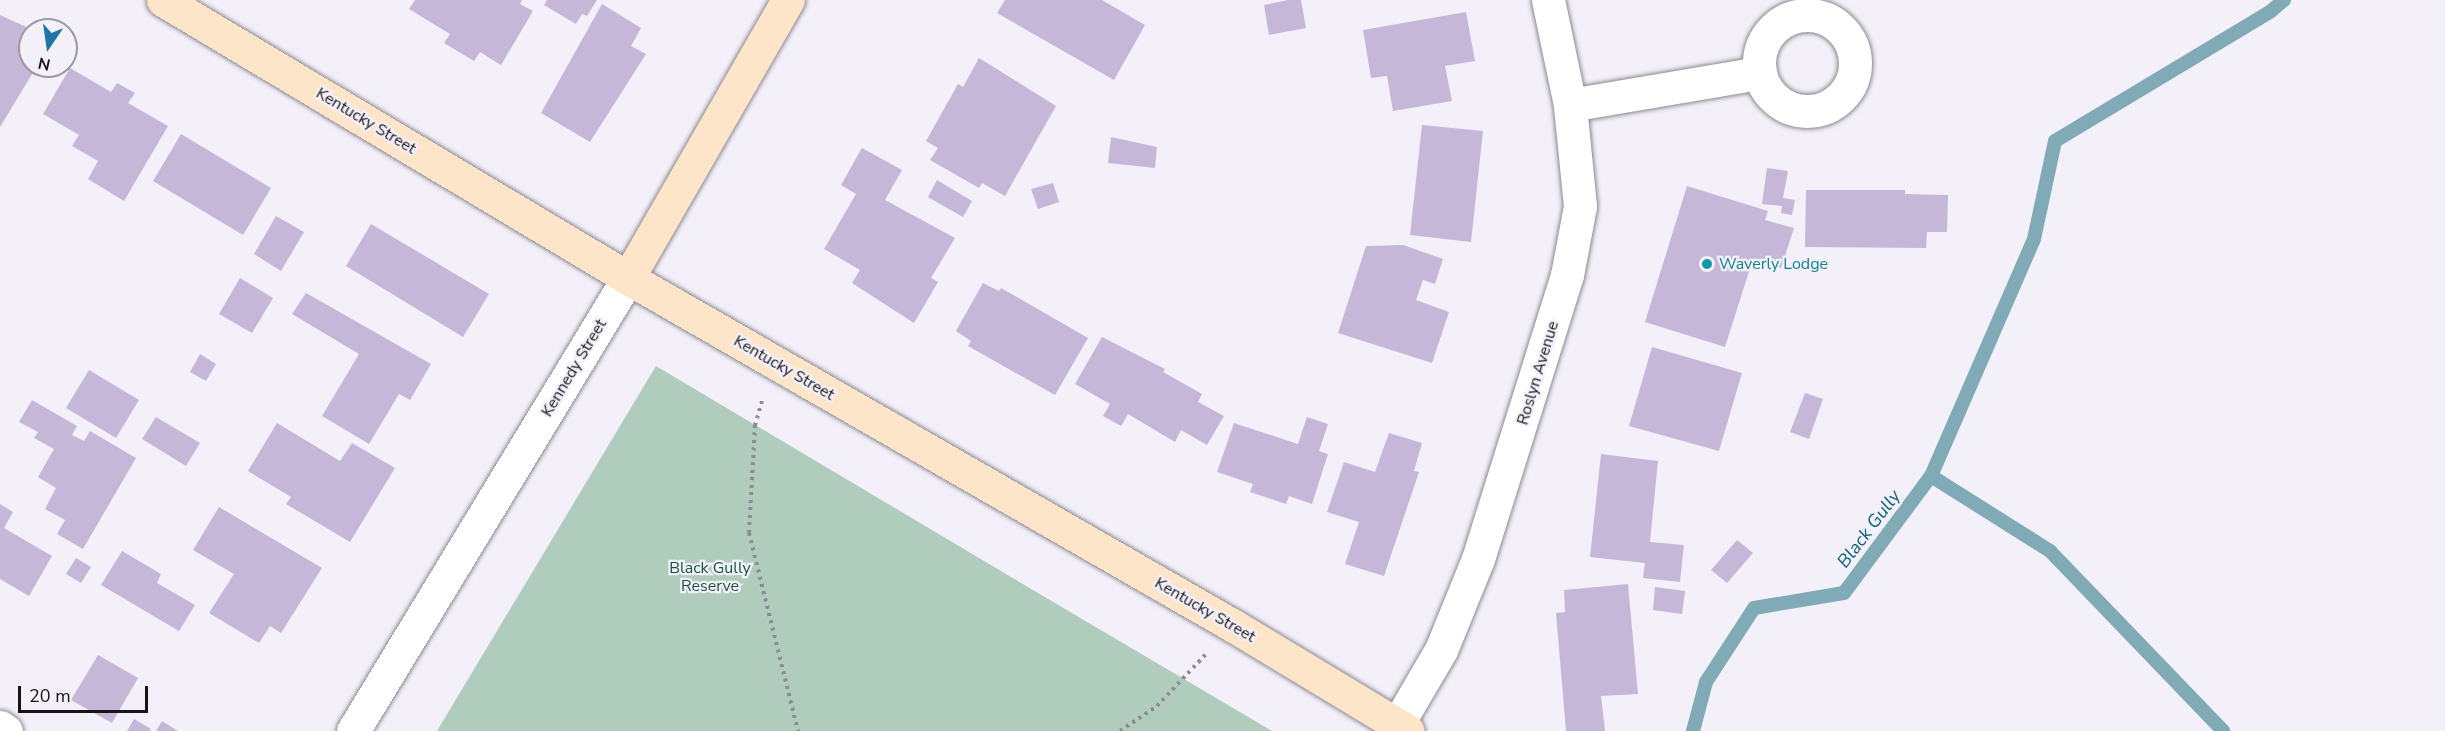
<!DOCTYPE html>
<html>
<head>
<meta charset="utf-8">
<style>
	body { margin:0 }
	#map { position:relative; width:2445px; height:731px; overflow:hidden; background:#f4f0f9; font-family:"Nunito Sans",sans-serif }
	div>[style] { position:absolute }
	.green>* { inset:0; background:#afccbd }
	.stream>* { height:14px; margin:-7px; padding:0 7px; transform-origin:7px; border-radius:7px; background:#80abb6 }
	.building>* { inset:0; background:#c5b7d8 }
	.path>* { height:4px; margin-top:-2px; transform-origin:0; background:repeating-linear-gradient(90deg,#8e8b92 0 3px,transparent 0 7.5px) }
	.roads { filter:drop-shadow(0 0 2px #8c8991) drop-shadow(0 0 2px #8c8991) }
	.street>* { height:33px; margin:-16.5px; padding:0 16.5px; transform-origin:16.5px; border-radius:16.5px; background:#fff }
	.street>.ring { margin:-16.5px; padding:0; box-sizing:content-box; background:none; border:33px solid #fff; border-radius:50% }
	.secondary>* { height:33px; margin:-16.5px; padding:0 16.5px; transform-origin:16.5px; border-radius:16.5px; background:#fde5ca }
	.dots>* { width:16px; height:16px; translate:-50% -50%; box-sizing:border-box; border:3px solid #f4f0f9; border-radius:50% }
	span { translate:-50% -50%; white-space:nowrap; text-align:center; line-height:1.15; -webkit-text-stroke:4.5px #f4f0f9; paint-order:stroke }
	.street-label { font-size:16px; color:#151417 }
	.culture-label { font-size:16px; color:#0d838f }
	.left { translate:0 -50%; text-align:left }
	.park-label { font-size:16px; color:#14563c }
	.water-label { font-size:18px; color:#096173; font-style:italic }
	.north { position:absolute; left:18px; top:18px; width:60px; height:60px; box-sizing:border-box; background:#f4f0f9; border:2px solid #9b989f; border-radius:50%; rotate:193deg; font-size:16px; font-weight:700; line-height:24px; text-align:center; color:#151417 }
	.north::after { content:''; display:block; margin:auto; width:21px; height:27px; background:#1f75a4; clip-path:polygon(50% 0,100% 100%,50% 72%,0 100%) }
	.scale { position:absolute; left:18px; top:686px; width:130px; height:27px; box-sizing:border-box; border:3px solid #151417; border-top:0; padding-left:8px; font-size:18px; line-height:21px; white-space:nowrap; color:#151417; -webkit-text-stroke:4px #f4f0f9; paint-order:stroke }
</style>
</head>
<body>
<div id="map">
	<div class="green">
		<i style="clip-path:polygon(656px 366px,1006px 574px,1272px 731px,437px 731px)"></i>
	</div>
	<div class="stream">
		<i style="left:1931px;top:476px;width:141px;rotate:32.2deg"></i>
		<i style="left:2050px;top:551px;width:250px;rotate:46.1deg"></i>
		<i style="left:1693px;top:731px;width:51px;rotate:-75.1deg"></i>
		<i style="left:1706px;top:682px;width:88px;rotate:-57deg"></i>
		<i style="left:1754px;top:608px;width:91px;rotate:-9.5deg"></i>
		<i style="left:1844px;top:593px;width:146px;rotate:-53.4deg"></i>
		<i style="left:1931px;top:476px;width:258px;rotate:-66.5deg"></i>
		<i style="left:2034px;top:239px;width:100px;rotate:-77.9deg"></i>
		<i style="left:2055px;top:141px;width:252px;rotate:-31deg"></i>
		<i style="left:2271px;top:11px;width:17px;rotate:-40deg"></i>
	</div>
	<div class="building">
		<i style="clip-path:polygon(415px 0,522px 0,520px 4px,533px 11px,501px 65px,480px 52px,474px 61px,444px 43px,450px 34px,409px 9px)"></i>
		<i style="clip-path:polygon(547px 0,597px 0,587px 16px,582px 14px,576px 24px,544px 5px)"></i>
		<i style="clip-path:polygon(1005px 0,1102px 0,1145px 25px,1114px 80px,997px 13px)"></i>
		<i style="clip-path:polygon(1288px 0,1301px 0,1306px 28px,1269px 35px,1264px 5px)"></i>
		<i style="clip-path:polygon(602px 4px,641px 28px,631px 46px,646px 54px,590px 142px,541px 113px)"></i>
		<i style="clip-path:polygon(1466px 12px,1475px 61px,1445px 66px,1452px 101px,1393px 111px,1387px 76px,1371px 78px,1363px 30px)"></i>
		<i style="clip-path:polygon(0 15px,33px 30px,30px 30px,30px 66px,37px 66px,0 127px)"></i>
		<i style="clip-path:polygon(979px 58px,1056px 106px,1005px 196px,982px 183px,979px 188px,930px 160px,938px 148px,926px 141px,958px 84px,963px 87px)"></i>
		<i style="clip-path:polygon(70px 68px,111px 92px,117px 83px,135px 93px,128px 103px,168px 126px,124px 201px,88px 179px,98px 161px,72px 146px,79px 135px,43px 114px)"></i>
		<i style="clip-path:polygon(1422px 125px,1483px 131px,1471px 242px,1410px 235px)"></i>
		<i style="clip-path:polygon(181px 134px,271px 188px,243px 235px,153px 181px)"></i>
		<i style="clip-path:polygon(1111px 137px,1157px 147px,1155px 168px,1108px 163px)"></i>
		<i style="clip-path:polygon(862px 148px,902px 170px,885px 200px,955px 238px,931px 278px,938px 282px,914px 323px,852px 283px,860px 270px,824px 249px,856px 194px,841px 185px)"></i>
		<i style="clip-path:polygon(1767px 168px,1788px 171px,1783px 198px,1795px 200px,1792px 215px,1781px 213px,1782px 206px,1762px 204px)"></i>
		<i style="clip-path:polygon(937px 180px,972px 201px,963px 217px,928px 197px)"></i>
		<i style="clip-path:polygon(1053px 183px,1059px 202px,1038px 209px,1031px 189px)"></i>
		<i style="clip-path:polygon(1687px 186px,1768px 211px,1765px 220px,1794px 228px,1781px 268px,1753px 259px,1725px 347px,1645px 322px)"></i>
		<i style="clip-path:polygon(1806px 190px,1905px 190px,1905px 194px,1948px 195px,1947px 232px,1927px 232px,1926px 248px,1805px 247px)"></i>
		<i style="clip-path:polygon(276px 216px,304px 232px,281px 271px,254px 254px)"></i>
		<i style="clip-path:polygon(371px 224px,489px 294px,463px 337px,346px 266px)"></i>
		<i style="clip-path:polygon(1403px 245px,1443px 259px,1435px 284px,1423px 280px,1416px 300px,1449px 312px,1432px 363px,1338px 333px,1366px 246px)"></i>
		<i style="clip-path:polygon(240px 278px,273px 298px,252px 333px,219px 314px)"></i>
		<i style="clip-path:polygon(983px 283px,999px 291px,1001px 288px,1088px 338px,1055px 395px,968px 346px,971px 341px,956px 331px)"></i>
		<i style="clip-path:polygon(306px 293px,431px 364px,410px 400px,399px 394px,369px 444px,322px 416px,359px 354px,292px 314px)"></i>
		<i style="clip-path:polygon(1102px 337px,1165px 369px,1163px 372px,1202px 394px,1198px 402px,1224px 416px,1207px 445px,1181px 430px,1175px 442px,1128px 414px,1121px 426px,1103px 416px,1110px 404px,1075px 384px)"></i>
		<i style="clip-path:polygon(1652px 347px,1742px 373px,1719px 451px,1629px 426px)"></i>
		<i style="clip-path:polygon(200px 354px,216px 364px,206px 381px,190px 372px)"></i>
		<i style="clip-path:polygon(89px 370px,139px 400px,116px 438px,66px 408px)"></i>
		<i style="clip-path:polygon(1805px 393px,1823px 399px,1809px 439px,1790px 432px)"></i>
		<i style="clip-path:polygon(32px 400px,77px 426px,72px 435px,84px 441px,90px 431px,136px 458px,83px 549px,57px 534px,65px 520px,45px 509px,56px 488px,38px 477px,54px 449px,34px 438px,38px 432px,19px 422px)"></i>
		<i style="clip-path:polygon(156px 417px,200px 443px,186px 466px,142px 439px)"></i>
		<i style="clip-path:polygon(1307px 417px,1328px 424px,1319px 451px,1328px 454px,1312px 504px,1289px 496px,1286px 504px,1250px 492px,1253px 484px,1217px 472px,1234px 423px,1298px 444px)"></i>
		<i style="clip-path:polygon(277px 423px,340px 461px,352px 443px,395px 468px,350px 542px,286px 504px,291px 497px,248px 471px)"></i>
		<i style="clip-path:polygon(1389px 433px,1422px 443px,1414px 471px,1419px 472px,1384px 576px,1345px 564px,1359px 522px,1327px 512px,1344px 462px,1375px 472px)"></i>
		<i style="clip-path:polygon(1601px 454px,1658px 461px,1650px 542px,1684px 545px,1680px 582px,1643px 578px,1645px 563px,1590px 557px)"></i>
		<i style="clip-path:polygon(0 504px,13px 512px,4px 528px,52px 556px,29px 596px,0 579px)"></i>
		<i style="clip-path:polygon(219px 507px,322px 568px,281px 633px,270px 626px,259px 643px,209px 613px,234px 574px,193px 550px)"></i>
		<i style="clip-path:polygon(1737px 540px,1753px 553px,1727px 583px,1711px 570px)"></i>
		<i style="clip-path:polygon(122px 551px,161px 574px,157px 583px,195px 605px,179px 631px,101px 585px)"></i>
		<i style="clip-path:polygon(76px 558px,91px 567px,81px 583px,66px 574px)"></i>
		<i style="clip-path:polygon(1628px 584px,1638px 694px,1601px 696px,1605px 731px,1566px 731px,1556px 613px,1565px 612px,1564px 590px)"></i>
		<i style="clip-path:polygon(1655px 587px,1685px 591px,1682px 614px,1653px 610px)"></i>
		<i style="clip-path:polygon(98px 655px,138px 678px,112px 723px,71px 700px)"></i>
		<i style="clip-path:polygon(134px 719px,151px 729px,150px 731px,127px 731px)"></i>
		<i style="clip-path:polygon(162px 721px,178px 731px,156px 731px)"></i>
	</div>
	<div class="path">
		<i style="left:762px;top:401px;width:25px;rotate:106deg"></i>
		<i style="left:755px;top:425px;width:108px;rotate:93.2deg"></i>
		<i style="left:749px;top:533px;width:204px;rotate:76.1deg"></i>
		<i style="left:1120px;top:731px;width:45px;rotate:-34deg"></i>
		<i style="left:1157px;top:706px;width:71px;rotate:-46.7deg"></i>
	</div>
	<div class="roads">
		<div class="street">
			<i class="ring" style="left:1759px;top:15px;width:63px;height:63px"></i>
			<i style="left:1570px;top:105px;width:193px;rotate:-9.6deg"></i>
			<i style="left:1397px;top:725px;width:87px;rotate:-59.6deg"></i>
			<i style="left:1441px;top:650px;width:98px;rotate:-67.9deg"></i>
			<i style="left:1478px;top:559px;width:298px;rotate:-72.6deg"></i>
			<i style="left:1567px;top:275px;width:70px;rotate:-79.3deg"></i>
			<i style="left:1580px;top:206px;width:101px;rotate:-95.7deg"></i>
			<i style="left:1570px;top:105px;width:107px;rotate:-101.8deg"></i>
			<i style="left:0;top:727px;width:7px;rotate:34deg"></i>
			<i style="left:353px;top:731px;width:530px;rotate:-58.74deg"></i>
		</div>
		<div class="secondary">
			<i style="left:163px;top:0;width:542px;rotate:30.87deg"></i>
			<i style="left:628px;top:278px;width:697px;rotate:29.88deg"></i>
			<i style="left:1232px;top:625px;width:205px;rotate:31.1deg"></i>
			<i style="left:628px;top:278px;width:321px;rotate:-60.1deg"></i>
		</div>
	</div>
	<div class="dots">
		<i style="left:1707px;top:264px;background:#0f9aa8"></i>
	</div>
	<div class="street-label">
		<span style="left:366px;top:121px;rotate:31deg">Kentucky Street</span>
		<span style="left:574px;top:368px;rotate:-59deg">Kennedy Street</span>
		<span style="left:784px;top:368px;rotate:30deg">Kentucky Street</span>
		<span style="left:1538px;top:373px;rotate:-73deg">Roslyn Avenue</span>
		<span style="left:1205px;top:610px;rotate:30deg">Kentucky Street</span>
	</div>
	<div class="culture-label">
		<span class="left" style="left:1719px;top:264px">Waverly Lodge</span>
	</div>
	<div class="park-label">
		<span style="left:710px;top:577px">Black Gully<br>Reserve</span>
	</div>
	<div class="water-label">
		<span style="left:1869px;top:529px;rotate:-53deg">Black Gully</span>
	</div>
	<div class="north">N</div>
	<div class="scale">20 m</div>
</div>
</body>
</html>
